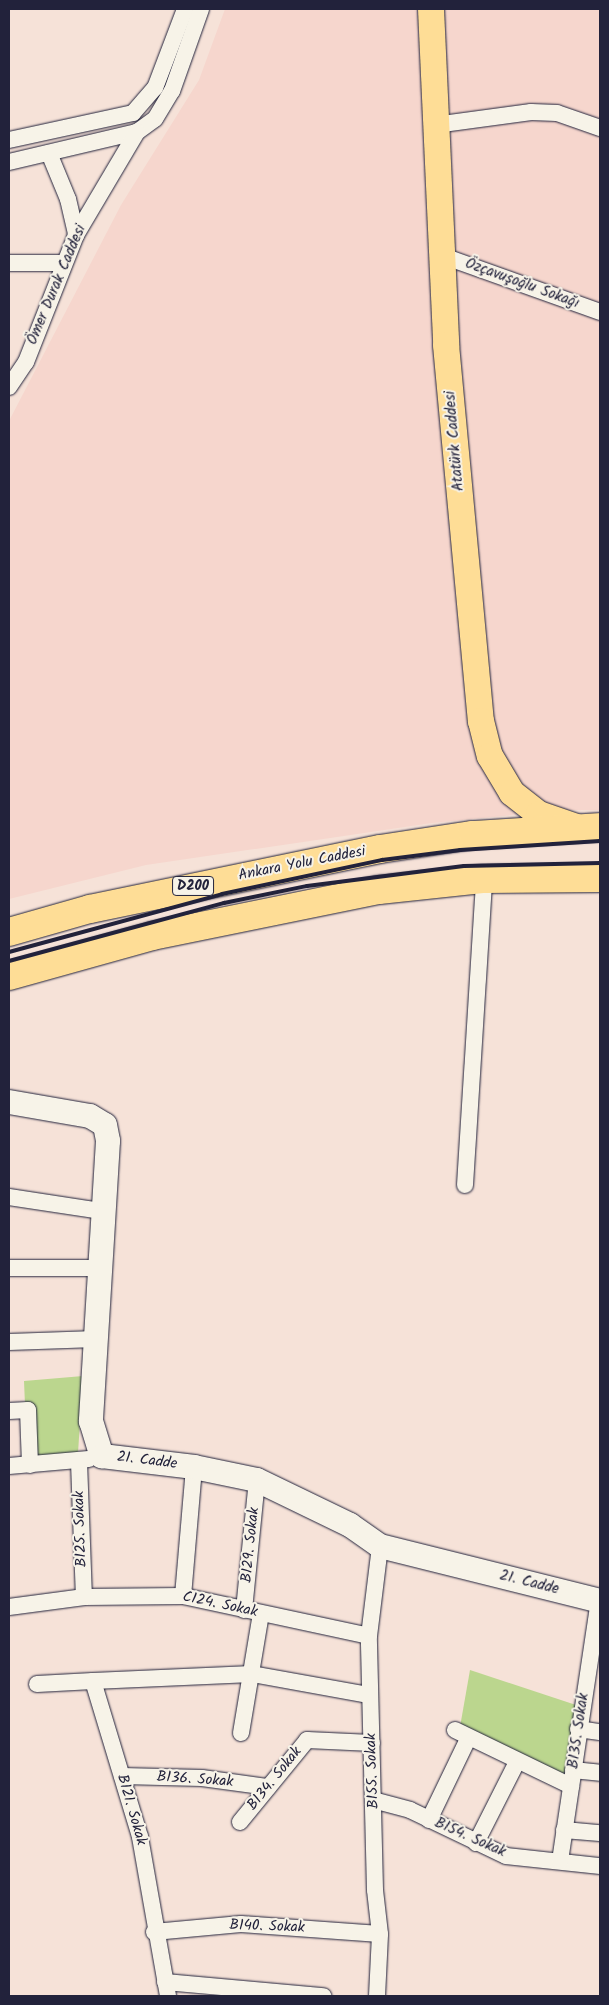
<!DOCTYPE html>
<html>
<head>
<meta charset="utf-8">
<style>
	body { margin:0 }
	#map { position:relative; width:609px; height:2005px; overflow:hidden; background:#f6e2d8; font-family:Kalam,sans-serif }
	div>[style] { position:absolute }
	.built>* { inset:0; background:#f6d6cd }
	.green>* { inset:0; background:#bbd68e }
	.roads { filter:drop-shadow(0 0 1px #22223b) drop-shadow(0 0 1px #22223b) }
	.minor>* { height:16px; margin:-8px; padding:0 8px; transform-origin:8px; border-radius:8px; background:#f7f3e8 }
	.secondary>* { height:24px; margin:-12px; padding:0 12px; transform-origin:12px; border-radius:12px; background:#f7f3e8 }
	.primary>* { height:26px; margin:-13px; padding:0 13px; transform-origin:13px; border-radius:13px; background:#fedd96 }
	.trunk>* { height:28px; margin:-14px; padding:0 14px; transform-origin:14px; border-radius:14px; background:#fedd96 }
	.rail>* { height:4px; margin:-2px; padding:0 2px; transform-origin:2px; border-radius:2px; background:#22223b }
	span { translate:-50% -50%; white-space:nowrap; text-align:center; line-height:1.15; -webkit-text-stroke:4px #f7f3e8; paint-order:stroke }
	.shield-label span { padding:1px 4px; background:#f7f3e8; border:1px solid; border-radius:4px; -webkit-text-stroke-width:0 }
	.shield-label { font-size:14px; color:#22223b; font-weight:700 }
	.street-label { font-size:15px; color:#22223b }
	.frame { position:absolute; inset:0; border:10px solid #22223b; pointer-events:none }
</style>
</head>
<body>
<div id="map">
	<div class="built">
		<i style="clip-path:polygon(225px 9px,600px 9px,600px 810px,561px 810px,432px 823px,146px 865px,9px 899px,9px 421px,121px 205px,199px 80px)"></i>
	</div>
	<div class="green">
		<i style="clip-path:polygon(83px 1376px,78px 1453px,36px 1457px,35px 1405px,25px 1405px,24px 1381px)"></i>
		<i style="clip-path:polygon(470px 1670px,576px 1705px,564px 1777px,460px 1727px)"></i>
	</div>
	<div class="roads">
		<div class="minor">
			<i style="left:435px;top:125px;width:97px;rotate:-7.7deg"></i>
			<i style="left:531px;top:112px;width:26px;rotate:2deg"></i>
			<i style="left:557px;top:113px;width:46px;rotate:19.2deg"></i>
			<i style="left:9px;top:140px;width:127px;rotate:-12.3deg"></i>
			<i style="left:133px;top:113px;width:33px;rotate:-49deg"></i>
			<i style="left:155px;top:88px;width:85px;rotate:-69.2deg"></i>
			<i style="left:49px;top:153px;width:50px;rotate:67.6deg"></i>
			<i style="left:68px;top:199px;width:37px;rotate:77deg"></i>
			<i style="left:9px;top:162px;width:131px;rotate:-13.2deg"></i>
			<i style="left:137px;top:132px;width:22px;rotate:-36deg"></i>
			<i style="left:155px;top:119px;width:33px;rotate:-59deg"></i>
			<i style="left:172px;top:91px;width:87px;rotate:-70.5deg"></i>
			<i style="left:443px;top:256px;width:167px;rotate:19.6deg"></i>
			<i style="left:9px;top:263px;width:54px"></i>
			<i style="left:9px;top:387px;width:30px;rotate:-56deg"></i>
			<i style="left:26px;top:362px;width:136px;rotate:-68.5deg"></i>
			<i style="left:76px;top:235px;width:120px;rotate:-59.4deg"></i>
			<i style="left:465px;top:1185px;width:307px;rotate:-86.4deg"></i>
			<i style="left:9px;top:1197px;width:94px;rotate:8.6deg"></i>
			<i style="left:9px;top:1268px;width:90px"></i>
			<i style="left:9px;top:1342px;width:87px;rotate:-2deg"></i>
			<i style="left:9px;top:1411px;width:19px;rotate:-3deg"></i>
			<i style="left:28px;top:1410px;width:55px;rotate:87.9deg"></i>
			<i style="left:79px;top:1462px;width:135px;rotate:87.9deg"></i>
			<i style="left:9px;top:1466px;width:80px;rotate:-5deg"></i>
			<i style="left:183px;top:1596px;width:129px;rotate:-85.1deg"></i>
			<i style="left:9px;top:1607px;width:76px;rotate:-7.6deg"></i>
			<i style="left:84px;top:1597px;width:99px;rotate:-0.6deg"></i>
			<i style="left:183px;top:1596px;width:190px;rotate:12.1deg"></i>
			<i style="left:244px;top:1610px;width:131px;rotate:-84.3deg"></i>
			<i style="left:93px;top:1681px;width:159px;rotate:-2.5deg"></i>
			<i style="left:252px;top:1674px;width:119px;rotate:10.2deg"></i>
			<i style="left:37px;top:1684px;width:56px;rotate:-3.1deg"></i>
			<i style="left:93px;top:1681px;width:163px;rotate:73.2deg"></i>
			<i style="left:140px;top:1837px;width:161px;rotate:80deg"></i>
			<i style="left:578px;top:1729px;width:22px;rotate:8deg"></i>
			<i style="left:455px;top:1730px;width:129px;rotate:25.8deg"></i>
			<i style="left:241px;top:1733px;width:121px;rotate:-80.5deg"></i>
			<i style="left:573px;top:1770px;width:27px;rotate:6deg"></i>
			<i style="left:122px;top:1776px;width:80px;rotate:1.4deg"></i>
			<i style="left:202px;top:1778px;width:67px;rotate:7.8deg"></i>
			<i style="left:373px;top:1800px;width:38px;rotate:15deg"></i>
			<i style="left:410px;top:1810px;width:106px;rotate:25.6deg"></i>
			<i style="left:506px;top:1856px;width:95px;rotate:6.1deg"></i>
			<i style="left:429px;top:1820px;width:90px;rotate:-64.3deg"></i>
			<i style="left:240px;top:1822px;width:106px;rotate:-50.7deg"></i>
			<i style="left:307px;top:1740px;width:65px;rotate:2.6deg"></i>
			<i style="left:564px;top:1830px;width:36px;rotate:5deg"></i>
			<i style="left:476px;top:1843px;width:91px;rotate:-63.2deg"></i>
			<i style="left:560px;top:1861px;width:263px;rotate:-81.5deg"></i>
			<i style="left:154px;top:1932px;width:87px;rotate:-5.3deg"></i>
			<i style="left:241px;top:1924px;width:139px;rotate:4.1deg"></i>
			<i style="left:165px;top:1982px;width:159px;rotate:5.1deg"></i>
			<i style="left:377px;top:1996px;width:62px;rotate:-87.2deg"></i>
			<i style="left:380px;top:1934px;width:44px;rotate:-96.5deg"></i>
			<i style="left:375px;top:1890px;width:254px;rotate:-91.4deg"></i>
			<i style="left:369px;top:1636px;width:91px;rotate:-83deg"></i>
		</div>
		<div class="secondary">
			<i style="left:9px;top:1102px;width:82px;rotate:9.8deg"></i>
			<i style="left:90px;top:1116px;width:17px;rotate:31deg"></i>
			<i style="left:105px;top:1125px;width:16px;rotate:79deg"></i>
			<i style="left:108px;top:1141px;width:281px;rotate:93.5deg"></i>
			<i style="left:91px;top:1421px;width:37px;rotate:73deg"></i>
			<i style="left:102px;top:1456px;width:93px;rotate:6.8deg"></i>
			<i style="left:194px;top:1467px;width:64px;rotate:11.7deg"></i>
			<i style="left:257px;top:1480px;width:103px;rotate:25.8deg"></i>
			<i style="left:350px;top:1525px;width:37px;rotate:35deg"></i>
			<i style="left:380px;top:1546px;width:227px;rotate:14deg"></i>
		</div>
		<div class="primary">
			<i style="left:431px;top:9px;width:336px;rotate:87.4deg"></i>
			<i style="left:446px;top:345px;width:378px;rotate:84.7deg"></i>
			<i style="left:481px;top:721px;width:36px;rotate:76deg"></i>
			<i style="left:490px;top:756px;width:43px;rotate:59.3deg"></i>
			<i style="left:512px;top:793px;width:34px;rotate:38deg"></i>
			<i style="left:539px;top:814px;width:39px;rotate:19deg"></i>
		</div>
		<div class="trunk">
			<i style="left:9px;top:932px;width:84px;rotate:-15.9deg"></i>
			<i style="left:90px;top:909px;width:296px;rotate:-11.7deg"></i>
			<i style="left:380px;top:849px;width:94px;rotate:-8.6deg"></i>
			<i style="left:473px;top:835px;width:127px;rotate:-3.6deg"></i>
			<i style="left:9px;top:976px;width:148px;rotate:-15.6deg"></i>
			<i style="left:152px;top:936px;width:232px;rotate:-11.5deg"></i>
			<i style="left:379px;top:890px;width:106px;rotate:-6deg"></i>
			<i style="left:484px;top:879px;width:116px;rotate:-0.5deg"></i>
		</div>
	</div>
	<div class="rail">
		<i style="left:9px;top:952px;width:221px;rotate:-15.2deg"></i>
		<i style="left:222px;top:894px;width:164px;rotate:-12deg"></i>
		<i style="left:382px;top:860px;width:79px;rotate:-7.3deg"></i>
		<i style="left:460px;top:850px;width:140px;rotate:-3.7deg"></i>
		<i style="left:9px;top:961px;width:223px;rotate:-15.1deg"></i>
		<i style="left:224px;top:903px;width:85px;rotate:-11.6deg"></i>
		<i style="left:307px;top:886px;width:158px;rotate:-7.3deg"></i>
		<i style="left:464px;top:866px;width:136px;rotate:-1.3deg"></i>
	</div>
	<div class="shield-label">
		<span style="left:193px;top:886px">D200</span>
	</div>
	<div class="street-label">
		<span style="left:522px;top:284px;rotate:20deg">Özçavuşoğlu Sokağı</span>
		<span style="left:57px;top:285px;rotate:-67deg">Ömer Durak Caddesi</span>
		<span style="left:455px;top:441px;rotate:-95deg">Atatürk Caddesi</span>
		<span style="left:302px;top:864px;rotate:-11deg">Ankara Yolu Caddesi</span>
		<span style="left:147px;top:1461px;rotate:7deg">21. Cadde</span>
		<span style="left:81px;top:1529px;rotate:-92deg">B125. Sokak</span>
		<span style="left:251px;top:1545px;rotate:-84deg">B129. Sokak</span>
		<span style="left:529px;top:1583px;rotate:14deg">21. Cadde</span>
		<span style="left:220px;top:1605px;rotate:12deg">C124. Sokak</span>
		<span style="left:579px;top:1731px;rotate:-82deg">B135. Sokak</span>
		<span style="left:373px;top:1771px;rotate:-92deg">B155. Sokak</span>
		<span style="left:275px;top:1779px;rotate:-51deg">B134. Sokak</span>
		<span style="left:195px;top:1780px;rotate:4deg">B136. Sokak</span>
		<span style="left:131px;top:1810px;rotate:74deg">B121. Sokak</span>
		<span style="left:470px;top:1838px;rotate:24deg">B154. Sokak</span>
		<span style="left:267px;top:1927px;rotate:2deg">B140. Sokak</span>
	</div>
	<div class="frame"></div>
</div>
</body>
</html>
